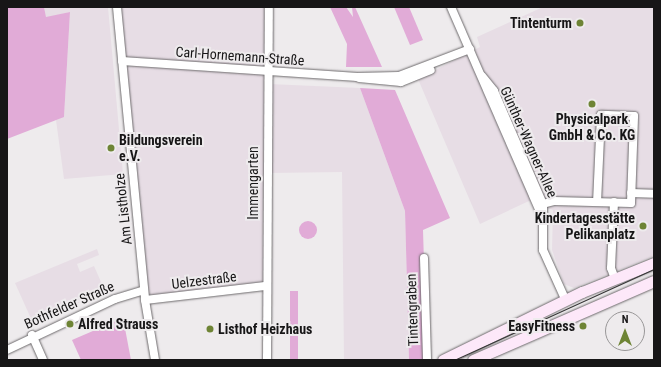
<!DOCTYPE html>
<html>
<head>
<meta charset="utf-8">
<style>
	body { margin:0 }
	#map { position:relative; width:661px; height:367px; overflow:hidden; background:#eeebed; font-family:"Roboto Condensed",sans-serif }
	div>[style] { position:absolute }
	.built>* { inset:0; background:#e7dde5 }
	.green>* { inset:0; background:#e1abd7 }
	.round { border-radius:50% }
	.roads { filter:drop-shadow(0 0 1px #6d6a6c) drop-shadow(0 0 1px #6d6a6c) }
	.street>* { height:8px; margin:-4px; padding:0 4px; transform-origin:4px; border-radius:4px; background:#fff }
	.secondary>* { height:11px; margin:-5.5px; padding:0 5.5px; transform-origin:5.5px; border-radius:5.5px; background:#fde8f9 }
	.tram>* { height:1px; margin:-0.5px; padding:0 0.5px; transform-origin:0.5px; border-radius:0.5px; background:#363536 }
	.dots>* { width:11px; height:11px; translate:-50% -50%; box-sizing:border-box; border:2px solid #eeebed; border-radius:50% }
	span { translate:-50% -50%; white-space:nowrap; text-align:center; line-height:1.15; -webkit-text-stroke:4px #eeebed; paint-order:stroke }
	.poi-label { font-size:14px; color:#171617; font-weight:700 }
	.right { translate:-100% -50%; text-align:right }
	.left { translate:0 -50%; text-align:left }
	.street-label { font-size:14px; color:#171617 }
	.frame { position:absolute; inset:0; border:8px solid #171617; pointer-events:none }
	.north { position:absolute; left:605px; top:311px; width:40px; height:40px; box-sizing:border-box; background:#eeebed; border:1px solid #989697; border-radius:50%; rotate:0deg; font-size:11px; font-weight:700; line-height:16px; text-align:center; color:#171617 }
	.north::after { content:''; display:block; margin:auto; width:14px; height:18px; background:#6e8435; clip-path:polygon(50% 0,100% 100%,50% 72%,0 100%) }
</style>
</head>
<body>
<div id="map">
	<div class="built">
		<i style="clip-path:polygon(44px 7px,108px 7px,123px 174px,64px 179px,56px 120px,64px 116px,70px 12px,46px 18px)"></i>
		<i style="clip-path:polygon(117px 7px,269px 7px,265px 286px,145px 300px)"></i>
		<i style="clip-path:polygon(543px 7px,654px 7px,654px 256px,574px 288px,564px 284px,552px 250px,553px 210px,529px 201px,480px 224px,418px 79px,480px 47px,477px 37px)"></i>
		<i style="clip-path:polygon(269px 84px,360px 88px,405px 211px,409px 360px,344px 360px,342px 172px,269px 173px)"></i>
		<i style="clip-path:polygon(97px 249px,99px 255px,77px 264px,80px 272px,94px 266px,105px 291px,33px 323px,15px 283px)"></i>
	</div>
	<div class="green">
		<i style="clip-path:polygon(7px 7px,44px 7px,46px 17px,70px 12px,64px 117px,7px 139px)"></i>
		<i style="clip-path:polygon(330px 7px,346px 7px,353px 17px,352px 7px,355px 7px,382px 67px,346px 67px,347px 44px)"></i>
		<i style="clip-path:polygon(394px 7px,409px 7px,423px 40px,410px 45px)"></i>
		<i style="clip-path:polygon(360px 88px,395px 90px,450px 218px,423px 230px,427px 360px,409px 360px,405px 211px)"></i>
		<i class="round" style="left:299px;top:221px;width:18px;height:18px"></i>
		<i style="clip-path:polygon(290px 291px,298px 291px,298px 360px,290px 360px)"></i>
		<i style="clip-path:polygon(123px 318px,131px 360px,81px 360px,72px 340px)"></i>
	</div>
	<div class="roads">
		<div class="street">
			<i style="left:117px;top:7px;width:294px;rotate:84.5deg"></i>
			<i style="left:145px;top:300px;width:61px;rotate:80.5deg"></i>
			<i style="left:451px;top:7px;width:231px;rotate:66.5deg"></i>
			<i style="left:122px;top:61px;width:236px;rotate:3.9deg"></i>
			<i style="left:357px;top:77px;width:42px;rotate:-1.4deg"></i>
			<i style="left:399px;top:76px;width:76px;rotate:-20.8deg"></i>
			<i style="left:482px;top:76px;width:19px;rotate:51deg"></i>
			<i style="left:494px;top:91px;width:123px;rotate:66.6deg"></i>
			<i style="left:543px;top:204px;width:46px;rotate:90deg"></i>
			<i style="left:543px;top:250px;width:56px;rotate:65.7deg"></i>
			<i style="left:359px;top:78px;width:42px;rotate:5.4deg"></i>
			<i style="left:401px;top:82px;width:32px;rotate:-22deg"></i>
			<i style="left:631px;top:193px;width:23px;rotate:2deg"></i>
			<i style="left:614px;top:202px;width:66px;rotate:92.6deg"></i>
			<i style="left:611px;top:268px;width:12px;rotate:70deg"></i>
			<i style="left:543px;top:204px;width:11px;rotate:-15deg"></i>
			<i style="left:554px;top:201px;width:77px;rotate:1.5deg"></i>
			<i style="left:631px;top:203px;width:87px;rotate:-88deg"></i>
			<i style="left:634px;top:116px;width:33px;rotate:-178deg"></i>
			<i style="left:601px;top:115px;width:87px;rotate:92.6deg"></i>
			<i style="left:424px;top:258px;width:102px;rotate:88.3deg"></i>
			<i style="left:145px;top:300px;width:121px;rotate:-6.7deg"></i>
			<i style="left:32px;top:335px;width:27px;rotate:66deg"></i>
			<i style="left:7px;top:350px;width:119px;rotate:-25.3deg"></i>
			<i style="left:115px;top:299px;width:30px;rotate:-17deg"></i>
			<i style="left:267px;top:360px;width:353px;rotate:-89.7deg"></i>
		</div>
		<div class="secondary">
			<i style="left:443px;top:360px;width:155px;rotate:-26.1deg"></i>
			<i style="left:582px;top:292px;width:78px;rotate:-21.9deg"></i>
			<i style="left:473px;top:360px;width:197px;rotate:-23.6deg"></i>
		</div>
	</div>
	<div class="tram">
		<i style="left:454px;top:360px;width:220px;rotate:-24.5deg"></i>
	</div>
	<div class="dots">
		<i style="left:580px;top:23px;background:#6e8435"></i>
		<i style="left:592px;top:104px;background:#6e8435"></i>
		<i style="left:111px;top:148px;background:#6e8435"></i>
		<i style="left:643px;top:226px;background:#6e8435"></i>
		<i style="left:70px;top:324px;background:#6e8435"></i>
		<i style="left:583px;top:326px;background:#6e8435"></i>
		<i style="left:210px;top:329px;background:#6e8435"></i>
	</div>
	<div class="poi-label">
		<span class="right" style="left:572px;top:23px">Tintenturm</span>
		<span style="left:592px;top:127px">Physicalpark<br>GmbH &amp; Co. KG</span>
		<span class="left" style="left:119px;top:148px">Bildungsverein<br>e.V.</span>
		<span class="right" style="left:635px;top:226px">Kindertagesstätte<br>Pelikanplatz</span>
		<span class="left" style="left:78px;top:324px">Alfred Strauss</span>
		<span class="right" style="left:575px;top:326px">EasyFitness</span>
		<span class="left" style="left:218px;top:329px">Listhof Heizhaus</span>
	</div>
	<div class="street-label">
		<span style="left:240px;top:56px;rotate:4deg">Carl-Hornemann-Straße</span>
		<span style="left:529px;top:142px;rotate:66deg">Günther-Wagner-Allee</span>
		<span style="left:253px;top:183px;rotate:-90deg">Immengarten</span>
		<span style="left:123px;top:209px;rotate:-96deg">Am Listholze</span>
		<span style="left:204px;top:280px;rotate:-7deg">Uelzestraße</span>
		<span style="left:69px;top:305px;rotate:-24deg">Bothfelder Straße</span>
		<span style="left:412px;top:310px;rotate:-92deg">Tintengraben</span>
	</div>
	<div class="frame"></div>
	<div class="north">N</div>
</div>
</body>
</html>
